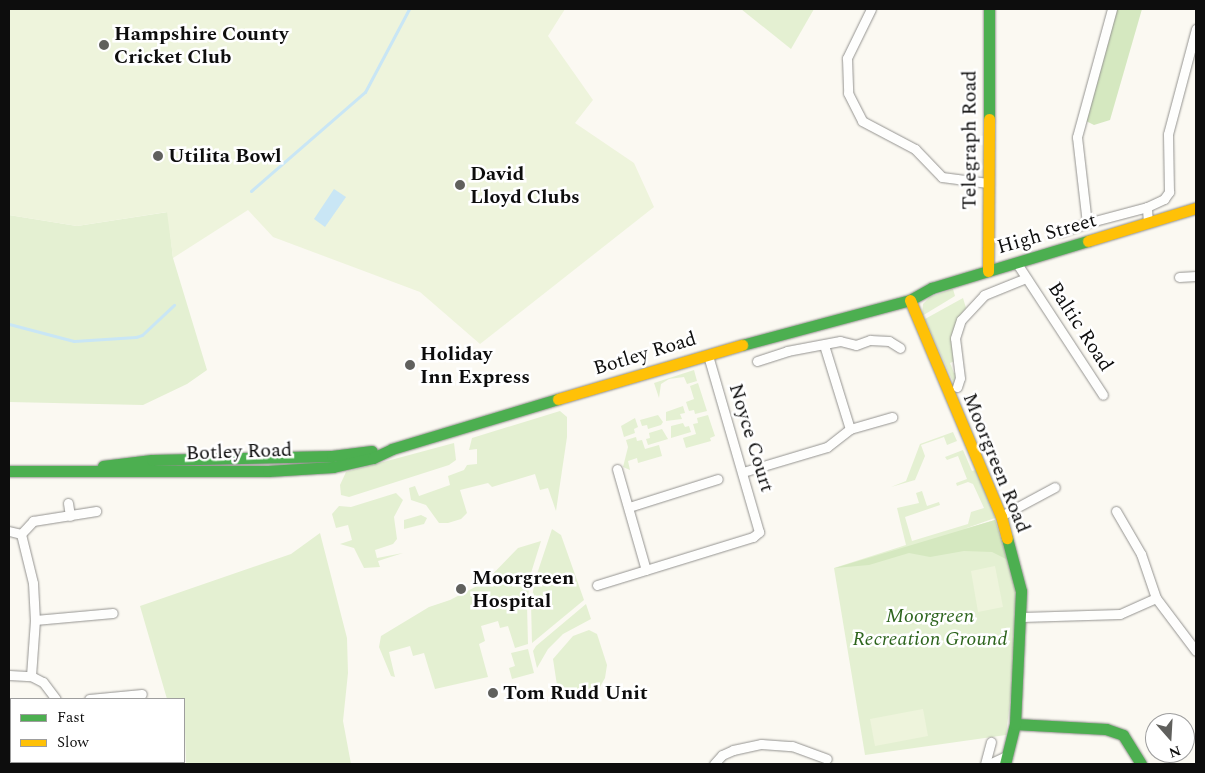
<!DOCTYPE html>
<html>
<head>
<meta charset="utf-8">
<style>
	body { margin:0 }
	#map { position:relative; width:1205px; height:773px; overflow:hidden; background:#fbf9f2; font-family:Spectral,serif }
	div>[style] { position:absolute }
	.green>* { inset:0; background:#e4f0d2 }
	.forest>* { inset:0; background:#d5e8c0 }
	.pitch>* { inset:0; background:#eef4dc }
	.water>* { inset:0; background:#c9e6f5 }
	.stream>* { height:3px; margin:-1.5px; padding:0 1.5px; transform-origin:1.5px; border-radius:1.5px; background:#c9e6f5 }
	.roads { filter:drop-shadow(0 0 1px #949390) drop-shadow(0 0 1px #949390) }
	.street>* { height:9px; margin:-4.5px; padding:0 4.5px; transform-origin:4.5px; border-radius:4.5px; background:#fefefd }
	.fast>* { height:11px; margin:-5.5px; padding:0 5.5px; transform-origin:5.5px; border-radius:5.5px; background:#4caf50 }
	.slow>* { height:11px; margin:-5.5px; padding:0 5.5px; transform-origin:5.5px; border-radius:5.5px; background:#ffc107 }
	.dots>* { width:14px; height:14px; translate:-50% -50%; box-sizing:border-box; border:2px solid #fff; border-radius:50% }
	span { translate:-50% -50%; white-space:nowrap; text-align:center; line-height:1.15; -webkit-text-stroke:5px #fff; paint-order:stroke }
	.poi-label { font-size:20px; color:#0d0d0d; font-weight:700 }
	.left { translate:0 -50%; text-align:left }
	.street-label { font-size:20px; color:#0d0d0d }
	.park-label { font-size:20px; color:#2e651e; font-style:italic }
	.frame { position:absolute; inset:0; border:10px solid #0d0d0d; pointer-events:none }
	.legend { position:absolute; left:10px; top:698px; width:175px; height:65px; box-sizing:border-box; background:#fff; border:1px solid #9e9e9e; margin:0; padding:6px 9px; list-style:none; font-size:15px; color:#0d0d0d }
	.legend li { display:flex; align-items:center; gap:10px; height:25px }
	.legend b { width:25px; border:1px solid #9e9e9e }
	.north { position:absolute; left:1145px; top:713px; width:50px; height:50px; box-sizing:border-box; background:#fff; border:1px solid #9e9e9e; border-radius:50%; rotate:161deg; font-size:14px; font-weight:700; line-height:20px; text-align:center; color:#0d0d0d }
	.north::after { content:''; display:block; margin:auto; width:18px; height:22px; background:#60605d; clip-path:polygon(50% 0,100% 100%,50% 72%,0 100%) }
</style>
</head>
<body>
<div id="map">
	<div class="green">
		<i style="clip-path:polygon(741px 9px,814px 9px,791px 49px)"></i>
		<i style="clip-path:polygon(168px 212px,173px 258px,207px 370px,187px 384px,143px 405px,9px 402px,9px 215px,77px 226px)"></i>
		<i style="clip-path:polygon(953px 289px,955px 296px,922px 316px,923px 304px,930px 297px)"></i>
		<i style="clip-path:polygon(963px 298px,966px 308px,958px 318px,955px 361px,950px 363px,954px 373px,957px 373px,954px 384px,925px 319px)"></i>
		<i style="clip-path:polygon(694px 370px,697px 381px,687px 384px,684px 377px,669px 379px,661px 384px,659px 398px,654px 383px)"></i>
		<i style="clip-path:polygon(698px 383px,707px 411px,695px 414px,694px 410px,689px 411px,686px 402px,694px 399px,690px 386px)"></i>
		<i style="clip-path:polygon(683px 406px,685px 413px,680px 414px,682px 419px,666px 421px,666px 412px)"></i>
		<i style="clip-path:polygon(560px 411px,567px 417px,567px 437px,556px 511px,548px 488px,540px 490px,535px 474px,492px 487px,488px 483px,460px 490px,467px 513px,461px 519px,448px 523px,439px 523px,426px 505px,411px 500px,409px 488px,415px 486px,419px 496px,450px 485px,448px 476px,464px 470px,467px 465px,477px 464px,477px 449px,469px 450px,472px 438px)"></i>
		<i style="clip-path:polygon(658px 415px,663px 422px,661px 425px,648px 429px,647px 425px,642px 426px,640px 420px)"></i>
		<i style="clip-path:polygon(708px 415px,715px 436px,710px 438px,711px 441px,686px 448px,683px 438px,696px 434px,693px 424px,698px 423px,697px 418px)"></i>
		<i style="clip-path:polygon(635px 418px,638px 427px,634px 429px,635px 433px,624px 437px,621px 426px)"></i>
		<i style="clip-path:polygon(683px 423px,685px 427px,689px 426px,691px 432px,671px 438px,671px 426px)"></i>
		<i style="clip-path:polygon(662px 429px,668px 439px,648px 445px,646px 439px,650px 438px,649px 433px)"></i>
		<i style="clip-path:polygon(953px 432px,957px 441px,947px 445px,944px 437px,921px 445px,925px 456px,915px 480px,891px 487px,906px 481px,920px 444px)"></i>
		<i style="clip-path:polygon(636px 437px,637px 441px,642px 440px,645px 449px,659px 445px,662px 456px,638px 463px,637px 458px,628px 461px,630px 470px,623px 467px,628px 447px,626px 440px)"></i>
		<i style="clip-path:polygon(454px 443px,456px 460px,449px 465px,349px 497px,341px 495px,340px 485px,346px 472px)"></i>
		<i style="clip-path:polygon(963px 450px,972px 471px,976px 470px,995px 518px,964px 529px,995px 520px,1017px 592px,1014px 668px,1006px 735px,865px 755px,834px 568px,906px 545px,897px 508px,919px 503px,916px 493px,922px 491px,927px 506px,939px 502px,940px 505px,905px 517px,912px 541px,968px 524px,971px 512px,984px 508px,973px 484px,968px 482px,957px 486px,956px 483px,967px 479px,958px 456px,947px 460px,945px 457px)"></i>
		<i style="clip-path:polygon(396px 493px,403px 500px,394px 517px,397px 539px,393px 544px,375px 550px,377px 558px,403px 553px,378px 561px,380px 567px,364px 568px,354px 548px,340px 544px,352px 540px,348px 525px,336px 528px,332px 514px,339px 506px,351px 507px)"></i>
		<i style="clip-path:polygon(421px 515px,427px 518px,424px 524px,404px 529px,404px 520px)"></i>
		<i style="clip-path:polygon(552px 529px,561px 535px,584px 600px,532px 643px,531px 603px,535px 580px)"></i>
		<i style="clip-path:polygon(320px 533px,347px 638px,348px 673px,343px 721px,351px 764px,186px 764px,184px 699px,167px 699px,140px 606px,291px 554px)"></i>
		<i style="clip-path:polygon(541px 541px,531px 573px,527px 605px,528px 644px,515px 648px,508px 626px,500px 628px,498px 621px,481px 626px,485px 641px,479px 644px,488px 677px,435px 689px,424px 653px,413px 656px,410px 646px,389px 652px,395px 677px,391px 676px,379px 647px,381px 636px,429px 607px,450px 600px,485px 582px,518px 548px)"></i>
		<i style="clip-path:polygon(586px 604px,591px 619px,563px 634px,548px 649px,537px 668px,533px 651px,536px 646px)"></i>
		<i style="clip-path:polygon(589px 630px,597px 634px,607px 665px,605px 678px,596px 694px,567px 699px,558px 692px,553px 659px,573px 636px)"></i>
		<i style="clip-path:polygon(528px 649px,534px 673px,512px 679px,509px 668px,515px 666px,511px 653px)"></i>
	</div>
	<div class="forest">
		<i style="clip-path:polygon(1117px 9px,1142px 9px,1110px 120px,1094px 125px,1084px 120px)"></i>
		<i style="clip-path:polygon(995px 520px,1008px 560px,992px 552px,964px 551px,930px 557px,909px 553px,869px 565px,835px 568px)"></i>
	</div>
	<div class="pitch">
		<i style="clip-path:polygon(9px 9px,565px 9px,548px 36px,593px 100px,575px 123px,634px 163px,654px 207px,480px 344px,420px 292px,273px 237px,248px 210px,173px 258px,167px 212px,77px 226px,9px 215px)"></i>
		<i style="clip-path:polygon(995px 566px,1003px 607px,978px 612px,971px 571px)"></i>
		<i style="clip-path:polygon(923px 709px,928px 736px,875px 746px,870px 719px)"></i>
	</div>
	<div class="water">
		<i style="clip-path:polygon(334px 189px,346px 197px,325px 227px,314px 219px)"></i>
	</div>
	<div class="stream">
		<i style="left:251px;top:191px;width:151px;rotate:-41deg"></i>
		<i style="left:365px;top:92px;width:94px;rotate:-62.1deg"></i>
		<i style="left:9px;top:324px;width:67px;rotate:14.7deg"></i>
		<i style="left:74px;top:341px;width:62px;rotate:-3.7deg"></i>
		<i style="left:136px;top:337px;width:6px;rotate:-18deg"></i>
		<i style="left:142px;top:335px;width:44px;rotate:-43.2deg"></i>
	</div>
	<div class="roads">
		<div class="street">
			<i style="left:871px;top:9px;width:55px;rotate:116.1deg"></i>
			<i style="left:847px;top:58px;width:35px;rotate:88deg"></i>
			<i style="left:848px;top:93px;width:31px;rotate:63deg"></i>
			<i style="left:862px;top:121px;width:60px;rotate:27.8deg"></i>
			<i style="left:915px;top:149px;width:39px;rotate:46deg"></i>
			<i style="left:942px;top:177px;width:46px;rotate:7.4deg"></i>
			<i style="left:1112px;top:9px;width:133px;rotate:105.3deg"></i>
			<i style="left:1077px;top:137px;width:87px;rotate:83.4deg"></i>
			<i style="left:1087px;top:223px;width:62px;rotate:-14.9deg"></i>
			<i style="left:1148px;top:223px;width:16px;rotate:-94deg"></i>
			<i style="left:1147px;top:207px;width:19px;rotate:-25deg"></i>
			<i style="left:1164px;top:199px;width:9px;rotate:-54deg"></i>
			<i style="left:1169px;top:192px;width:58px;rotate:-91deg"></i>
			<i style="left:1168px;top:134px;width:109px;rotate:-75.1deg"></i>
			<i style="left:1061px;top:232px;width:28px;rotate:-19deg"></i>
			<i style="left:1018px;top:265px;width:155px;rotate:56.8deg"></i>
			<i style="left:1179px;top:277px;width:17px;rotate:-3deg"></i>
			<i style="left:824px;top:345px;width:88px;rotate:72.8deg"></i>
			<i style="left:757px;top:361px;width:32px;rotate:-18deg"></i>
			<i style="left:787px;top:351px;width:54px;rotate:-10.7deg"></i>
			<i style="left:840px;top:341px;width:16px;rotate:14deg"></i>
			<i style="left:856px;top:345px;width:15px;rotate:-20deg"></i>
			<i style="left:870px;top:340px;width:19px;rotate:3deg"></i>
			<i style="left:889px;top:341px;width:13px;rotate:32deg"></i>
			<i style="left:957px;top:387px;width:9px;rotate:-72deg"></i>
			<i style="left:960px;top:378px;width:40px;rotate:-97.1deg"></i>
			<i style="left:955px;top:338px;width:19px;rotate:-72deg"></i>
			<i style="left:961px;top:320px;width:34px;rotate:-47deg"></i>
			<i style="left:984px;top:295px;width:45px;rotate:-22deg"></i>
			<i style="left:617px;top:469px;width:105px;rotate:74deg"></i>
			<i style="left:743px;top:472px;width:88px;rotate:-16.6deg"></i>
			<i style="left:827px;top:447px;width:29px;rotate:-38deg"></i>
			<i style="left:850px;top:429px;width:44px;rotate:-15.9deg"></i>
			<i style="left:68px;top:503px;width:13px;rotate:81deg"></i>
			<i style="left:629px;top:507px;width:93px;rotate:-17.5deg"></i>
			<i style="left:1116px;top:511px;width:50px;rotate:59.8deg"></i>
			<i style="left:1141px;top:554px;width:46px;rotate:71.2deg"></i>
			<i style="left:1156px;top:598px;width:66px;rotate:53deg"></i>
			<i style="left:1001px;top:516px;width:61px;rotate:-28.2deg"></i>
			<i style="left:9px;top:531px;width:12px;rotate:14deg"></i>
			<i style="left:21px;top:534px;width:50px;rotate:76.2deg"></i>
			<i style="left:33px;top:583px;width:37px;rotate:87deg"></i>
			<i style="left:35px;top:620px;width:56px;rotate:94.1deg"></i>
			<i style="left:21px;top:534px;width:18px;rotate:-47deg"></i>
			<i style="left:33px;top:521px;width:64px;rotate:-9deg"></i>
			<i style="left:597px;top:585px;width:163px;rotate:-17.1deg"></i>
			<i style="left:753px;top:537px;width:8px;rotate:-40deg"></i>
			<i style="left:759px;top:532px;width:184px;rotate:-106.1deg"></i>
			<i style="left:1022px;top:617px;width:98px;rotate:-1.8deg"></i>
			<i style="left:1120px;top:614px;width:39px;rotate:-24deg"></i>
			<i style="left:35px;top:620px;width:78px;rotate:-5.1deg"></i>
			<i style="left:9px;top:675px;width:22px;rotate:3deg"></i>
			<i style="left:31px;top:676px;width:13px;rotate:27deg"></i>
			<i style="left:43px;top:682px;width:21px;rotate:53deg"></i>
			<i style="left:89px;top:699px;width:53px;rotate:-5.4deg"></i>
			<i style="left:65px;top:764px;width:2px;rotate:-90deg"></i>
			<i style="left:714px;top:764px;width:12px;rotate:-48deg"></i>
			<i style="left:722px;top:755px;width:12px;rotate:-24deg"></i>
			<i style="left:733px;top:750px;width:29px;rotate:-12deg"></i>
			<i style="left:761px;top:744px;width:31px;rotate:4deg"></i>
			<i style="left:792px;top:746px;width:37px;rotate:20deg"></i>
			<i style="left:985px;top:764px;width:23px;rotate:-75deg"></i>
			<i style="left:989px;top:764px;width:21px;rotate:-25deg"></i>
		</div>
		<div class="fast">
			<i style="left:989px;top:119px;width:110px;rotate:-90deg"></i>
			<i style="left:742px;top:345px;width:174px;rotate:-15deg"></i>
			<i style="left:910px;top:300px;width:25px;rotate:-29deg"></i>
			<i style="left:932px;top:288px;width:163px;rotate:-16.8deg"></i>
			<i style="left:103px;top:466px;width:49px;rotate:-7deg"></i>
			<i style="left:152px;top:460px;width:180px;rotate:-1.3deg"></i>
			<i style="left:332px;top:456px;width:40px;rotate:-7.1deg"></i>
			<i style="left:9px;top:471px;width:259px"></i>
			<i style="left:268px;top:471px;width:65px;rotate:-3.5deg"></i>
			<i style="left:333px;top:467px;width:41px;rotate:-12.7deg"></i>
			<i style="left:373px;top:458px;width:21px;rotate:-25deg"></i>
			<i style="left:392px;top:449px;width:173px;rotate:-16.8deg"></i>
			<i style="left:1015px;top:724px;width:91px;rotate:3.1deg"></i>
			<i style="left:1106px;top:729px;width:18px;rotate:19deg"></i>
			<i style="left:1123px;top:735px;width:34px;rotate:58deg"></i>
			<i style="left:1005px;top:764px;width:41px;rotate:-76deg"></i>
			<i style="left:1015px;top:724px;width:133px;rotate:-87.4deg"></i>
			<i style="left:1021px;top:591px;width:55px;rotate:-104.8deg"></i>
		</div>
		<div class="slow">
			<i style="left:1088px;top:241px;width:113px;rotate:-17deg"></i>
			<i style="left:988px;top:271px;width:152px;rotate:-89.6deg"></i>
			<i style="left:910px;top:300px;width:234px;rotate:67.2deg"></i>
			<i style="left:1001px;top:516px;width:23px;rotate:75deg"></i>
			<i style="left:558px;top:399px;width:192px;rotate:-16.4deg"></i>
		</div>
	</div>
	<div class="dots">
		<i style="left:104px;top:45px;background:#60605d"></i>
		<i style="left:158px;top:156px;background:#60605d"></i>
		<i style="left:460px;top:185px;background:#60605d"></i>
		<i style="left:410px;top:365px;background:#60605d"></i>
		<i style="left:461px;top:589px;background:#60605d"></i>
		<i style="left:493px;top:693px;background:#60605d"></i>
	</div>
	<div class="poi-label">
		<span class="left" style="left:114px;top:46px">Hampshire County<br>Cricket Club</span>
		<span class="left" style="left:168px;top:156px">Utilita Bowl</span>
		<span class="left" style="left:470px;top:186px">David<br>Lloyd Clubs</span>
		<span class="left" style="left:420px;top:366px">Holiday<br>Inn Express</span>
		<span class="left" style="left:472px;top:590px">Moorgreen<br>Hospital</span>
		<span class="left" style="left:503px;top:693px">Tom Rudd Unit</span>
	</div>
	<div class="street-label">
		<span style="left:970px;top:140px;rotate:-90deg">Telegraph Road</span>
		<span style="left:1047px;top:234px;rotate:-16deg">High Street</span>
		<span style="left:1080px;top:327px;rotate:57deg">Baltic Road</span>
		<span style="left:645px;top:354px;rotate:-17deg">Botley Road</span>
		<span style="left:751px;top:438px;rotate:73deg">Noyce Court</span>
		<span style="left:239px;top:452px;rotate:-2deg">Botley Road</span>
		<span style="left:996px;top:463px;rotate:68deg">Moorgreen Road</span>
	</div>
	<div class="park-label">
		<span style="left:930px;top:628px">Moorgreen<br>Recreation Ground</span>
	</div>
	<div class="frame"></div>
	<ul class="legend">
	<li><b style="height:6px;background:#4caf50"></b>Fast</li>
	<li><b style="height:6px;background:#ffc107"></b>Slow</li>
	</ul>
	<div class="north">N</div>
</div>
</body>
</html>
